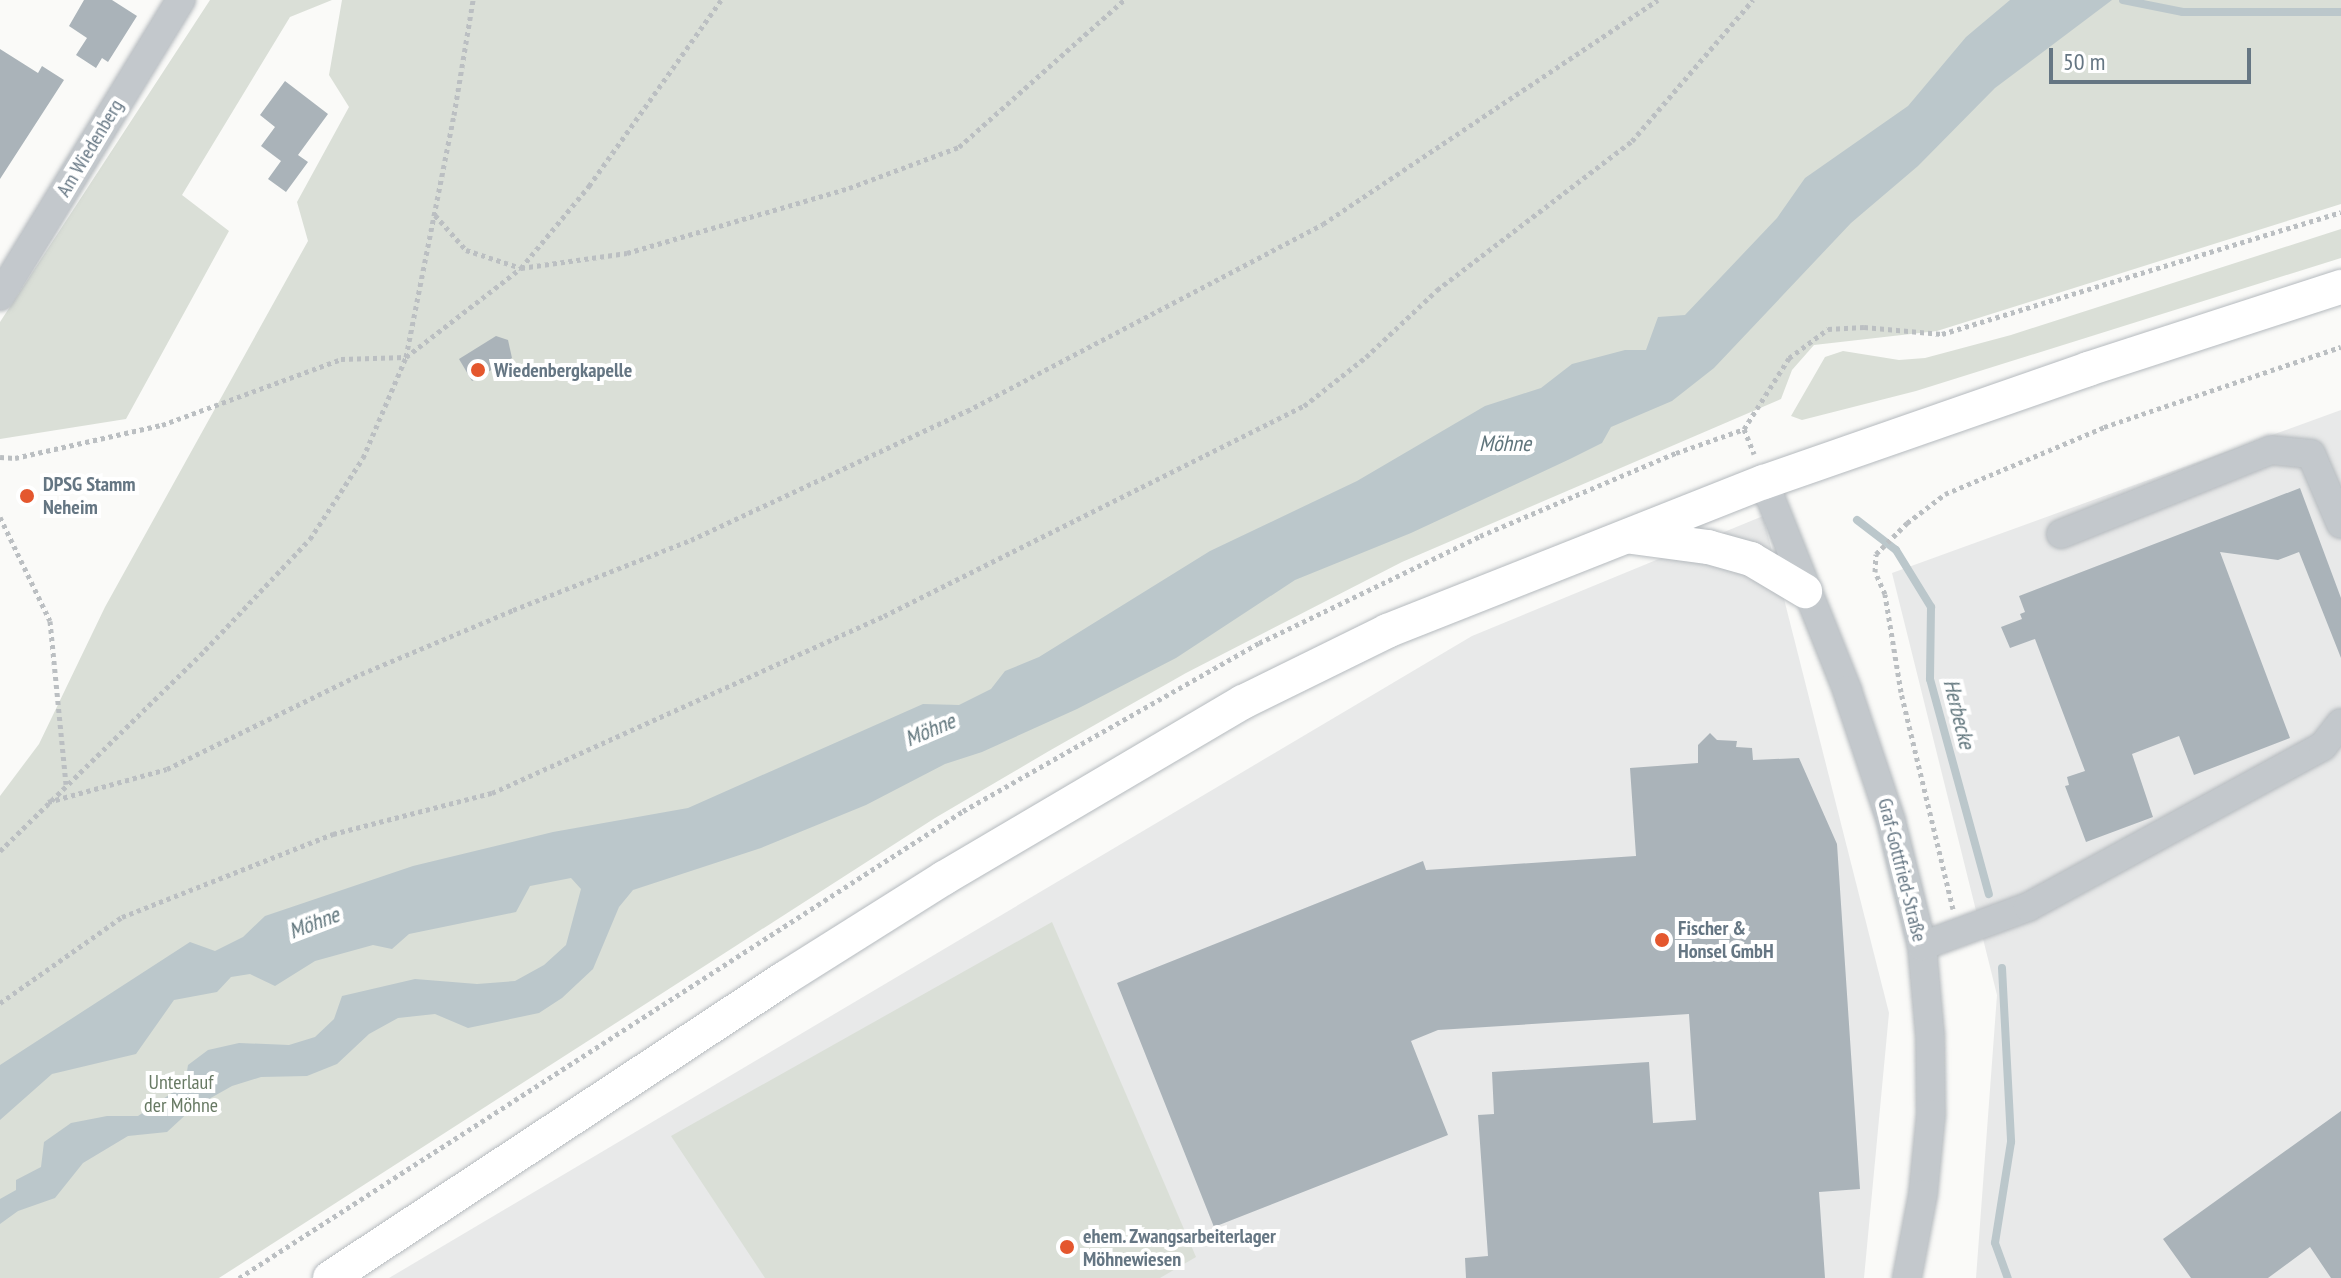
<!DOCTYPE html>
<html>
<head>
<meta charset="utf-8">
<style>
	body { margin:0 }
	#map { position:relative; width:2341px; height:1278px; overflow:hidden; background:#fafaf8; font-family:"PT Sans Narrow",sans-serif }
	div>[style] { position:absolute }
	.built>* { inset:0; background:#e8e9e9 }
	.green>* { inset:0; background:#dadfd7 }
	.water>* { inset:0; background:#bbc7cb }
	.stream>* { height:8px; margin:-4px; padding:0 4px; transform-origin:4px; border-radius:4px; background:#bbc7cb }
	.building>* { inset:0; background:#aab3b9 }
	.path>* { height:5px; margin-top:-2.5px; transform-origin:0; background:repeating-linear-gradient(90deg,#bbbfc2 0 4px,transparent 0 8px) }
	.roads { filter:drop-shadow(0 0 2px #b5babe) drop-shadow(0 0 2px #b5babe) }
	.minor>* { height:28px; margin:-14px; padding:0 14px; transform-origin:14px; border-radius:14px; background:#c3c8cc }
	.major>* { height:34px; margin:-17px; padding:0 17px; transform-origin:17px; border-radius:17px; background:#fff }
	.dots>* { width:22px; height:22px; translate:-50% -50%; box-sizing:border-box; border:4px solid #fff; border-radius:50% }
	span { translate:-50% -50%; white-space:nowrap; text-align:center; line-height:1.15; -webkit-text-stroke:8px #fff; paint-order:stroke }
	.street-label { font-size:20px; color:#657683 }
	.poi-label { font-size:20px; color:#657683; font-weight:700 }
	.left { translate:0 -50%; text-align:left }
	.park-label { font-size:20px; color:#687a64 }
	.water-label { font-size:22px; color:#60757c; font-style:italic }
	.scale { position:absolute; left:2049px; top:48px; width:202px; height:36px; box-sizing:border-box; border:4px solid #657683; border-top:0; padding-left:10px; font-size:24px; line-height:28px; white-space:nowrap; color:#657683; -webkit-text-stroke:6px #fff; paint-order:stroke }
</style>
</head>
<body>
<div id="map">
	<div class="built">
		<i style="clip-path:polygon(2341px 410px,2341px 1278px,1976px 1278px,1997px 995px,1892px 573px)"></i>
		<i style="clip-path:polygon(1763px 516px,1889px 1013px,1864px 1278px,389px 1278px,1472px 636px)"></i>
	</div>
	<div class="green">
		<i style="clip-path:polygon(210px 0,332px 0,290px 17px,182px 195px,229px 231px,126px 419px,0 439px,0 322px)"></i>
		<i style="clip-path:polygon(342px 0,2341px 0,2341px 204px,1937px 331px,1814px 345px,1792px 370px,1781px 399px,1402px 562px,1186px 673px,1049px 751px,935px 818px,219px 1278px,0 1278px,0 796px,39px 744px,105px 607px,308px 241px,297px 202px,349px 107px,329px 75px)"></i>
		<i style="clip-path:polygon(2341px 229px,2341px 258px,1916px 391px,1802px 420px,1791px 416px,1825px 357px,1843px 351px,1899px 360px,1925px 358px,2011px 335px)"></i>
		<i style="clip-path:polygon(1052px 922px,1196px 1257px,1160px 1278px,765px 1278px,671px 1136px)"></i>
	</div>
	<div class="water">
		<i style="clip-path:polygon(2010px 0,2112px 0,1995px 88px,1918px 166px,1851px 223px,1714px 368px,1672px 401px,1611px 427px,1602px 443px,1570px 459px,1411px 533px,1295px 580px,1176px 658px,1077px 709px,982px 752px,945px 764px,866px 805px,761px 848px,633px 890px,619px 907px,593px 969px,562px 998px,539px 1013px,468px 1028px,435px 1014px,398px 1018px,369px 1034px,337px 1064px,307px 1076px,261px 1077px,232px 1086px,193px 1108px,167px 1132px,128px 1136px,83px 1163px,55px 1198px,18px 1211px,0 1224px,0 1199px,16px 1190px,16px 1180px,41px 1167px,44px 1142px,71px 1123px,107px 1116px,138px 1116px,185px 1084px,188px 1065px,208px 1050px,239px 1043px,289px 1045px,315px 1037px,334px 1019px,342px 996px,415px 979px,477px 984px,515px 981px,544px 965px,566px 945px,581px 889px,571px 878px,530px 886px,516px 912px,409px 934px,392px 949px,373px 945px,315px 961px,275px 986px,250px 974px,231px 977px,217px 992px,174px 1000px,136px 1054px,52px 1074px,0 1120px,0 1065px,190px 942px,215px 951px,243px 937px,265px 916px,413px 866px,553px 832px,688px 808px,923px 704px,959px 705px,991px 689px,1005px 671px,1039px 657px,1210px 551px,1357px 481px,1485px 406px,1541px 388px,1572px 364px,1625px 350px,1646px 350px,1658px 317px,1685px 315px,1777px 218px,1805px 178px,1908px 106px,1966px 37px)"></i>
	</div>
	<div class="stream">
		<i style="left:2123px;top:0;width:61px;rotate:11.3deg"></i>
		<i style="left:2183px;top:12px;width:158px"></i>
		<i style="left:1857px;top:520px;width:49px;rotate:37.6deg"></i>
		<i style="left:1896px;top:550px;width:67px;rotate:58.4deg"></i>
		<i style="left:1931px;top:607px;width:72px;rotate:90.8deg"></i>
		<i style="left:1930px;top:679px;width:223px;rotate:74.7deg"></i>
		<i style="left:2002px;top:968px;width:174px;rotate:87deg"></i>
		<i style="left:2011px;top:1142px;width:102px;rotate:99deg"></i>
		<i style="left:1995px;top:1243px;width:37px;rotate:70deg"></i>
	</div>
	<div class="building">
		<i style="clip-path:polygon(84px 0,112px 0,137px 16px,108px 62px,102px 58px,96px 68px,76px 55px,87px 38px,69px 26px)"></i>
		<i style="clip-path:polygon(0 49px,38px 73px,42px 66px,64px 80px,0 179px)"></i>
		<i style="clip-path:polygon(285px 81px,328px 114px,298px 155px,308px 162px,286px 192px,268px 179px,281px 161px,261px 146px,275px 127px,260px 115px)"></i>
		<i style="clip-path:polygon(496px 336px,508px 340px,512px 358px,472px 381px,459px 359px)"></i>
		<i style="clip-path:polygon(2300px 488px,2341px 598px,2341px 658px,2299px 552px,2278px 560px,2220px 552px,2290px 738px,2194px 775px,2179px 736px,2132px 754px,2153px 817px,2086px 842px,2065px 786px,2069px 785px,2067px 777px,2085px 771px,2035px 639px,2010px 648px,2001px 627px,2022px 619px,2020px 614px,2025px 612px,2019px 596px)"></i>
		<i style="clip-path:polygon(1710px 733px,1717px 740px,1737px 741px,1736px 747px,1752px 748px,1753px 760px,1799px 758px,1837px 844px,1860px 1189px,1819px 1192px,1825px 1278px,1466px 1278px,1465px 1258px,1488px 1256px,1478px 1115px,1494px 1114px,1492px 1072px,1649px 1062px,1653px 1123px,1696px 1120px,1689px 1014px,1438px 1030px,1411px 1041px,1448px 1135px,1214px 1227px,1117px 983px,1423px 861px,1426px 870px,1636px 856px,1630px 768px,1698px 763px,1698px 745px)"></i>
		<i style="clip-path:polygon(2341px 1111px,2341px 1278px,2331px 1278px,2310px 1247px,2268px 1278px,2191px 1278px,2163px 1239px)"></i>
	</div>
	<div class="path">
		<i style="left:435px;top:215px;width:47px;rotate:48.5deg"></i>
		<i style="left:466px;top:250px;width:58px;rotate:18.1deg"></i>
		<i style="left:521px;top:268px;width:107px;rotate:-8.1deg"></i>
		<i style="left:627px;top:253px;width:231px;rotate:-16.3deg"></i>
		<i style="left:849px;top:188px;width:117px;rotate:-20.4deg"></i>
		<i style="left:959px;top:147px;width:221px;rotate:-41.7deg"></i>
		<i style="left:1744px;top:429px;width:27px;rotate:68deg"></i>
		<i style="left:0;top:457px;width:15px;rotate:4deg"></i>
		<i style="left:15px;top:458px;width:151px;rotate:-12.7deg"></i>
		<i style="left:162px;top:425px;width:191px;rotate:-20.2deg"></i>
		<i style="left:341px;top:359px;width:65px;rotate:-1.8deg"></i>
		<i style="left:406px;top:357px;width:145px;rotate:-37.7deg"></i>
		<i style="left:521px;top:268px;width:107px;rotate:-50.3deg"></i>
		<i style="left:589px;top:186px;width:228px;rotate:-54.6deg"></i>
		<i style="left:0;top:517px;width:115px;rotate:64.3deg"></i>
		<i style="left:50px;top:621px;width:164px;rotate:84.4deg"></i>
		<i style="left:48px;top:802px;width:123px;rotate:-15.5deg"></i>
		<i style="left:167px;top:769px;width:216px;rotate:-26.1deg"></i>
		<i style="left:361px;top:674px;width:165px;rotate:-22.8deg"></i>
		<i style="left:513px;top:610px;width:191px;rotate:-21.5deg"></i>
		<i style="left:691px;top:540px;width:305px;rotate:-25.1deg"></i>
		<i style="left:967px;top:411px;width:402px;rotate:-27.7deg"></i>
		<i style="left:1323px;top:224px;width:403px;rotate:-33.8deg"></i>
		<i style="left:0;top:851px;width:287px;rotate:-44.4deg"></i>
		<i style="left:205px;top:650px;width:153px;rotate:-46.6deg"></i>
		<i style="left:310px;top:539px;width:97px;rotate:-56.8deg"></i>
		<i style="left:363px;top:458px;width:110px;rotate:-66.9deg"></i>
		<i style="left:406px;top:357px;width:247px;rotate:-78.8deg"></i>
		<i style="left:454px;top:115px;width:117px;rotate:-80.6deg"></i>
		<i style="left:1953px;top:909px;width:223px;rotate:-103.5deg"></i>
		<i style="left:1901px;top:692px;width:99px;rotate:-99.3deg"></i>
		<i style="left:1885px;top:594px;width:24px;rotate:-114deg"></i>
		<i style="left:1875px;top:572px;width:18px;rotate:-87deg"></i>
		<i style="left:1876px;top:554px;width:44px;rotate:-45deg"></i>
		<i style="left:1907px;top:523px;width:48px;rotate:-37.3deg"></i>
		<i style="left:1945px;top:494px;width:173px;rotate:-22.8deg"></i>
		<i style="left:2104px;top:427px;width:250px;rotate:-18.7deg"></i>
		<i style="left:0;top:1003px;width:149px;rotate:-35.2deg"></i>
		<i style="left:122px;top:917px;width:227px;rotate:-21.5deg"></i>
		<i style="left:333px;top:834px;width:164px;rotate:-14.5deg"></i>
		<i style="left:492px;top:793px;width:430px;rotate:-24.3deg"></i>
		<i style="left:884px;top:616px;width:470px;rotate:-26.6deg"></i>
		<i style="left:1304px;top:406px;width:79px;rotate:-38.3deg"></i>
		<i style="left:1366px;top:357px;width:98px;rotate:-43.3deg"></i>
		<i style="left:1437px;top:290px;width:245px;rotate:-37.4deg"></i>
		<i style="left:1632px;top:141px;width:186px;rotate:-49.4deg"></i>
		<i style="left:239px;top:1278px;width:862px;rotate:-32.82deg"></i>
		<i style="left:963px;top:811px;width:340px;rotate:-29.6deg"></i>
		<i style="left:1259px;top:643px;width:246px;rotate:-25.8deg"></i>
		<i style="left:1480px;top:536px;width:213px;rotate:-23deg"></i>
		<i style="left:1676px;top:453px;width:72px;rotate:-19.4deg"></i>
		<i style="left:1744px;top:429px;width:84px;rotate:-57.6deg"></i>
		<i style="left:1789px;top:358px;width:49px;rotate:-36.6deg"></i>
		<i style="left:1828px;top:329px;width:36px;rotate:-3deg"></i>
		<i style="left:1864px;top:327px;width:78px;rotate:5.1deg"></i>
		<i style="left:1942px;top:334px;width:417px;rotate:-17deg"></i>
	</div>
	<div class="roads">
		<div class="minor">
			<i style="left:0;top:296px;width:347px;rotate:-58.6deg"></i>
			<i style="left:1764px;top:482px;width:224px;rotate:68.2deg"></i>
			<i style="left:1847px;top:690px;width:138px;rotate:71.4deg"></i>
			<i style="left:1891px;top:821px;width:129px;rotate:76.1deg"></i>
			<i style="left:1922px;top:946px;width:89px;rotate:84.9deg"></i>
			<i style="left:1930px;top:1035px;width:79px;rotate:89.3deg"></i>
			<i style="left:1931px;top:1114px;width:80px;rotate:95.7deg"></i>
			<i style="left:1923px;top:1194px;width:86px;rotate:100.8deg"></i>
			<i style="left:2061px;top:534px;width:226px;rotate:-21.8deg"></i>
			<i style="left:2271px;top:450px;width:40px;rotate:5.7deg"></i>
			<i style="left:2311px;top:454px;width:76px;rotate:66.8deg"></i>
			<i style="left:1922px;top:946px;width:113px;rotate:-20.2deg"></i>
			<i style="left:2028px;top:907px;width:336px;rotate:-28.6deg"></i>
			<i style="left:2323px;top:746px;width:29px;rotate:-52deg"></i>
		</div>
		<div class="major">
			<i style="left:1632px;top:537px;width:77px;rotate:7.5deg"></i>
			<i style="left:1708px;top:547px;width:45px;rotate:15.6deg"></i>
			<i style="left:1751px;top:559px;width:63px;rotate:30.7deg"></i>
			<i style="left:330px;top:1278px;width:545px;rotate:-33.4deg"></i>
			<i style="left:785px;top:978px;width:188px;rotate:-32.2deg"></i>
			<i style="left:944px;top:878px;width:347px;rotate:-30.5deg"></i>
			<i style="left:1243px;top:702px;width:161px;rotate:-26.2deg"></i>
			<i style="left:1387px;top:631px;width:405px;rotate:-21.6deg"></i>
			<i style="left:1764px;top:482px;width:343px;rotate:-19.2deg"></i>
			<i style="left:2088px;top:369px;width:266px;rotate:-18deg"></i>
		</div>
	</div>
	<div class="dots">
		<i style="left:478px;top:370px;background:#e4572e"></i>
		<i style="left:27px;top:496px;background:#e4572e"></i>
		<i style="left:1662px;top:940px;background:#e4572e"></i>
		<i style="left:1067px;top:1247px;background:#e4572e"></i>
	</div>
	<div class="street-label">
		<span style="left:90px;top:148px;rotate:-59deg">Am Wiedenberg</span>
		<span style="left:1902px;top:870px;rotate:76deg">Graf-Gottfried-Straße</span>
	</div>
	<div class="poi-label">
		<span class="left" style="left:494px;top:370px">Wiedenbergkapelle</span>
		<span class="left" style="left:43px;top:496px">DPSG Stamm<br>Neheim</span>
		<span class="left" style="left:1678px;top:940px">Fischer &amp;<br>Honsel GmbH</span>
		<span class="left" style="left:1083px;top:1248px">ehem. Zwangsarbeiterlager<br>Möhnewiesen</span>
	</div>
	<div class="park-label">
		<span style="left:181px;top:1094px">Unterlauf<br>der Möhne</span>
	</div>
	<div class="water-label">
		<span style="left:1505px;top:444px">Möhne</span>
		<span style="left:1959px;top:714px;rotate:76deg">Herbecke</span>
		<span style="left:930px;top:730px;rotate:-23deg">Möhne</span>
		<span style="left:314px;top:923px;rotate:-21deg">Möhne</span>
	</div>
	<div class="scale">50 m</div>
</div>
</body>
</html>
